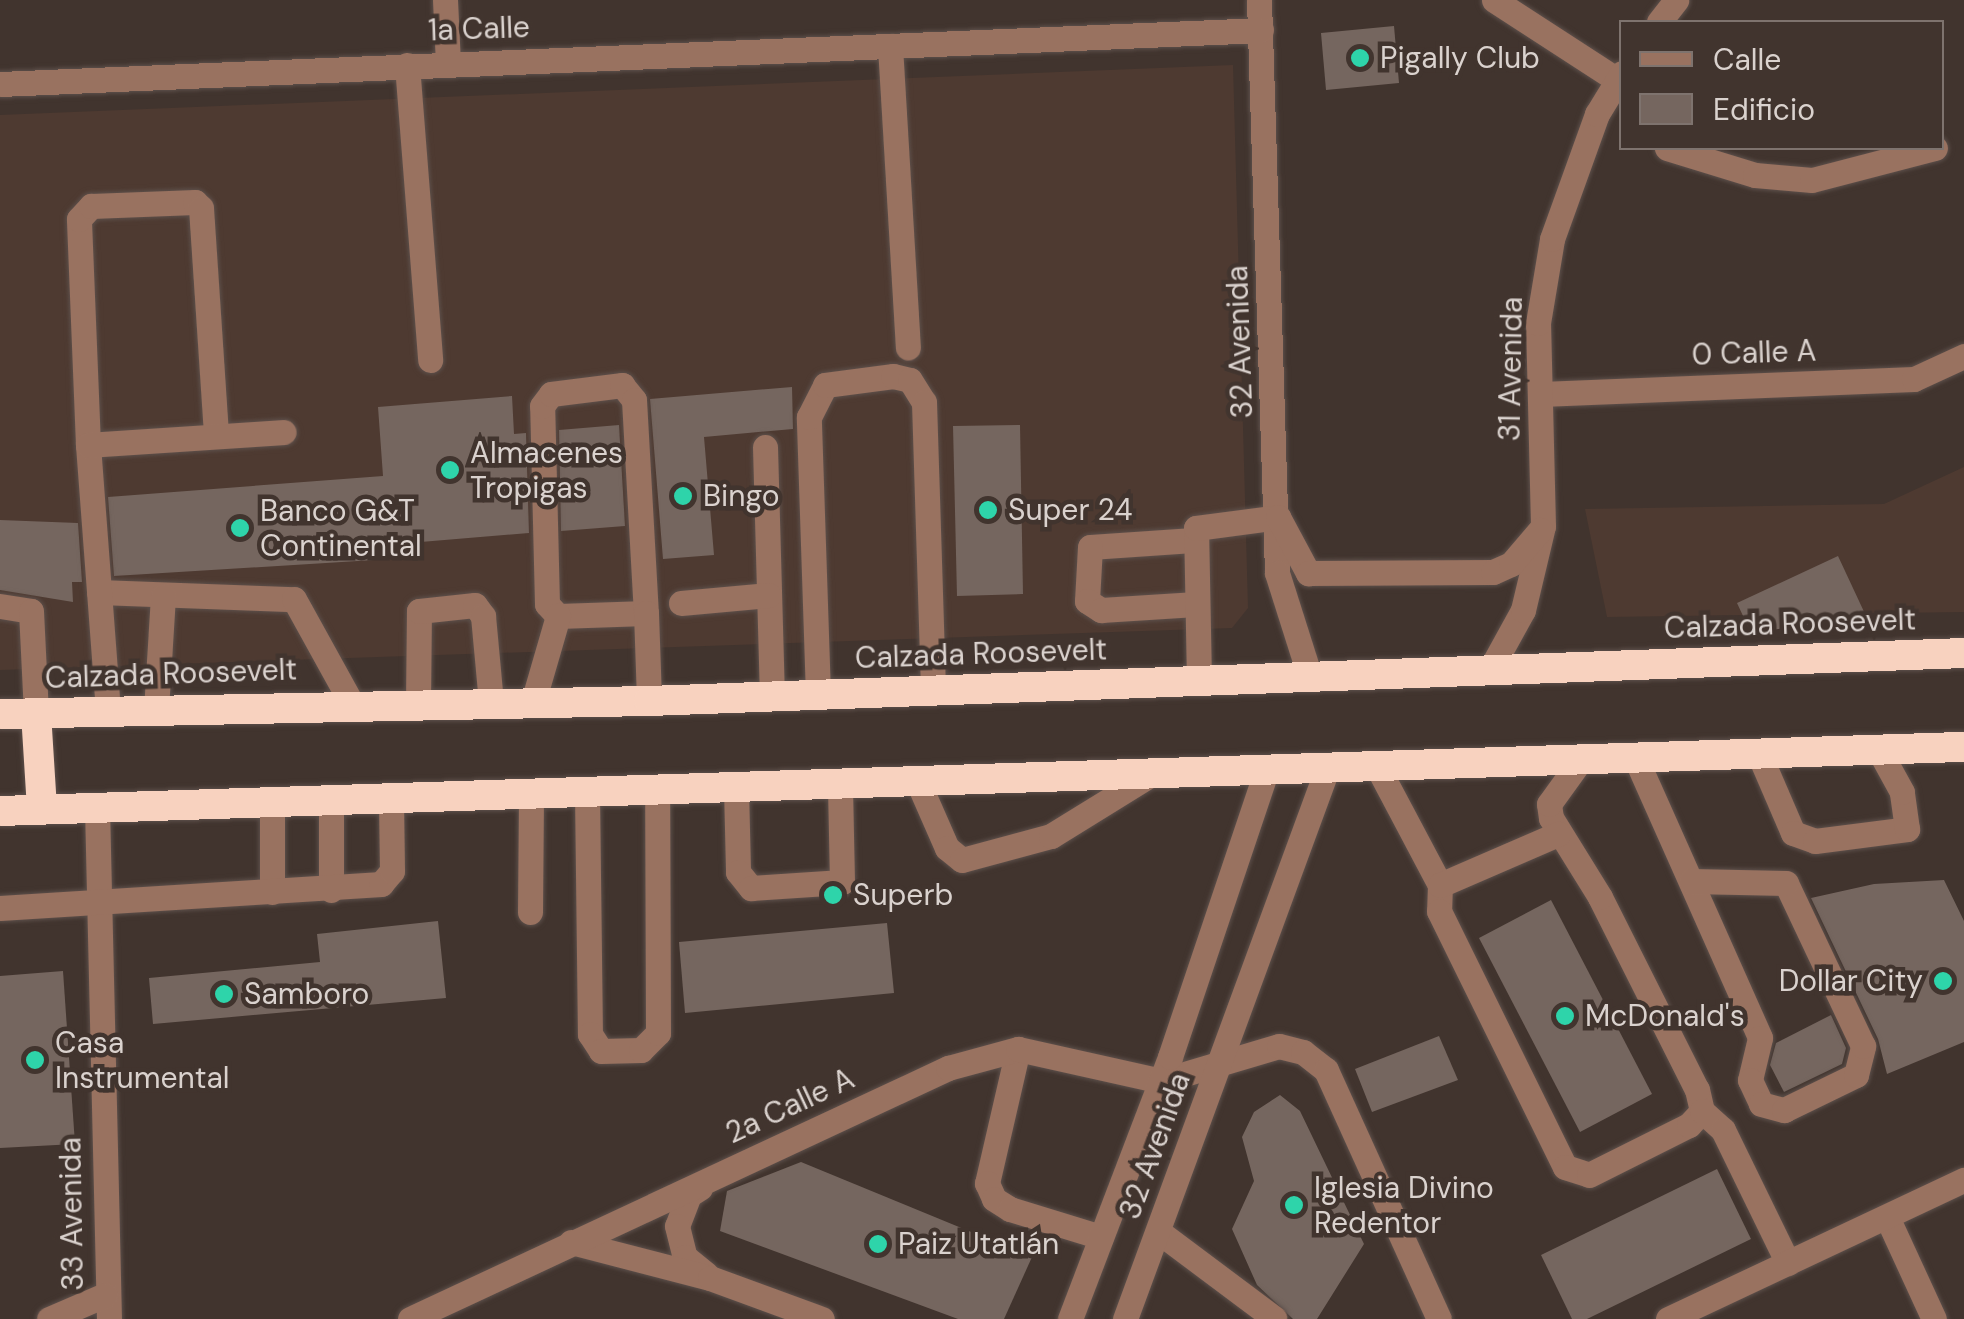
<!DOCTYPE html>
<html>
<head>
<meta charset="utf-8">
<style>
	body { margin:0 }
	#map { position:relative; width:1964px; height:1319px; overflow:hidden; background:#41342e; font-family:"DM Sans",sans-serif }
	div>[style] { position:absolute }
	.built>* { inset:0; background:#4e3a31 }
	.building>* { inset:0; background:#75665f }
	.roads { filter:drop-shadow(0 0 2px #5d504b) drop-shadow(0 0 2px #5d504b) }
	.minor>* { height:25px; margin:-12.5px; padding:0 12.5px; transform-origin:12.5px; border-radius:12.5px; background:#997260 }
	.highway>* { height:30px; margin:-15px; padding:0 15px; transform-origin:15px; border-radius:15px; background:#f8d2bf }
	.dots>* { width:28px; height:28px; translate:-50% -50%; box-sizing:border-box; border:5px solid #41342e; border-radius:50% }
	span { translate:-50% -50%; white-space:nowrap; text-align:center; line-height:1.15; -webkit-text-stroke:9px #41342e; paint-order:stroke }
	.street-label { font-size:30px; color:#dad2ce }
	.poi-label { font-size:30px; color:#dad2ce }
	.left { translate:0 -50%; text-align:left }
	.right { translate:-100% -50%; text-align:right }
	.legend { position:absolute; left:1619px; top:20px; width:325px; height:130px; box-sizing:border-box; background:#41342e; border:2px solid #7e736e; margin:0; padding:12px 18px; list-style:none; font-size:30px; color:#dad2ce }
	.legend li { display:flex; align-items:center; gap:20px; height:50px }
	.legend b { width:50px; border:2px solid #7e736e }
</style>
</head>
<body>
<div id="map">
	<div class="built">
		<i style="clip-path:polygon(1233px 65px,1248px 608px,1232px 628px,0 670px,0 115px)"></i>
		<i style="clip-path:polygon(1964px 467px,1964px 612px,1607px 617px,1585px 509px,1884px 504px)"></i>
	</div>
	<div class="building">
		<i style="clip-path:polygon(1394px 26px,1399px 83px,1326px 90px,1321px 33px)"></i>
		<i style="clip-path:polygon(792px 387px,793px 429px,704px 437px,714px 555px,663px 559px,650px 399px)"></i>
		<i style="clip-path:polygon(512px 396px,514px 434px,526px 433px,529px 533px,373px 546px,374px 560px,114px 576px,108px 497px,383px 476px,378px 407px)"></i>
		<i style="clip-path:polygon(619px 425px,625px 526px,561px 531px,559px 430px)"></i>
		<i style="clip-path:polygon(1020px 425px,1023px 594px,957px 596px,953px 426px)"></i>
		<i style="clip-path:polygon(0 520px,78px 523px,82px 582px,72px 582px,73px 602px,0 590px)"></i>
		<i style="clip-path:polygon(1838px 556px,1866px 616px,1751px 633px,1737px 603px)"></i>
		<i style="clip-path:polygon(1944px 880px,1964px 921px,1964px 1042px,1887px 1074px,1878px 1039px,1811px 898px,1874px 884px)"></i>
		<i style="clip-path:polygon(1551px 900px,1652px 1094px,1580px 1132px,1479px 938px)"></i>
		<i style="clip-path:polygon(438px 921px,446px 998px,153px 1024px,149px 978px,320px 962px,317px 934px)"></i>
		<i style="clip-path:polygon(887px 923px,894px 993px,685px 1013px,679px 942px)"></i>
		<i style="clip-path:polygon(63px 971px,75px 1144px,0 1148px,0 976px)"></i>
		<i style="clip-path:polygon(1831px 1015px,1846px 1048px,1842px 1064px,1784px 1092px,1770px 1065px,1776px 1043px)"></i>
		<i style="clip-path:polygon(1439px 1036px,1458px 1080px,1372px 1112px,1355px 1069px)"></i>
		<i style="clip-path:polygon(1280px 1095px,1300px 1111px,1364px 1244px,1317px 1319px,1293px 1319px,1257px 1285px,1232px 1229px,1254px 1181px,1242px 1137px,1254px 1112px)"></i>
		<i style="clip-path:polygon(801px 1162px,1032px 1257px,1004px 1319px,958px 1319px,720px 1231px,727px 1191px)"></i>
		<i style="clip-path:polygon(1717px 1169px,1751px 1239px,1587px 1319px,1572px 1319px,1541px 1255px)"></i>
	</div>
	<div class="roads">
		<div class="minor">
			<i style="left:445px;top:0;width:63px;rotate:87.3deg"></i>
			<i style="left:1259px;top:0;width:573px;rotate:88.2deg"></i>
			<i style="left:1277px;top:573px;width:109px;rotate:72.4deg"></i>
			<i style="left:1494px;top:0;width:147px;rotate:33deg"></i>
			<i style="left:1659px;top:22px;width:28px;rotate:-52deg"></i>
			<i style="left:890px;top:46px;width:302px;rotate:86.6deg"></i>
			<i style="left:407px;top:65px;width:296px;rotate:85.5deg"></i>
			<i style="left:0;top:84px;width:1262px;rotate:-2.45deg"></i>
			<i style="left:1667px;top:148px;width:92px;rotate:17.1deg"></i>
			<i style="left:1755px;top:175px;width:57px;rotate:5deg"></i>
			<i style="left:1812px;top:180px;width:127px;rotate:-14.6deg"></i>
			<i style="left:1541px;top:394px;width:373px;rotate:-2.3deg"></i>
			<i style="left:1914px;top:379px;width:55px;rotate:-24.7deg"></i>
			<i style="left:88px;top:445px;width:226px;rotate:-92.3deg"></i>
			<i style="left:79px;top:219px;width:18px;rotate:-47deg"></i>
			<i style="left:91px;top:206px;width:104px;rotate:-2.2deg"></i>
			<i style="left:195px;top:202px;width:8px;rotate:45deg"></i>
			<i style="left:201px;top:208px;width:228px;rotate:86.2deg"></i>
			<i style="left:765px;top:447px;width:250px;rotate:88.4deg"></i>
			<i style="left:1193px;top:540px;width:103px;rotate:176.1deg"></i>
			<i style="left:1090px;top:547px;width:54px;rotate:93.2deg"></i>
			<i style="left:1087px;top:601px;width:17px;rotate:33deg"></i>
			<i style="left:1101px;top:610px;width:95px;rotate:-3.6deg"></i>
			<i style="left:99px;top:592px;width:195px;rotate:2.1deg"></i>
			<i style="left:294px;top:599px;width:120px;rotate:61.1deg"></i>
			<i style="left:681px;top:603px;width:88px;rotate:-5.2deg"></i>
			<i style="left:0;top:606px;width:31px;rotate:9deg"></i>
			<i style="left:31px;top:611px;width:102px;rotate:87.2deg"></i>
			<i style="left:646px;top:613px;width:88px;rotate:178deg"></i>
			<i style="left:558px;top:616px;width:16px;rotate:-133deg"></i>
			<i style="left:547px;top:604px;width:198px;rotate:-91.4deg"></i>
			<i style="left:542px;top:406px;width:15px;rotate:-53deg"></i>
			<i style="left:551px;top:394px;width:72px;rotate:-7.2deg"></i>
			<i style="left:622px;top:385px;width:19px;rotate:51deg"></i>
			<i style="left:634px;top:400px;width:213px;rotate:86.8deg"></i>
			<i style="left:646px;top:613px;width:88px;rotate:88deg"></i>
			<i style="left:1490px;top:670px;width:68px;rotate:-61.2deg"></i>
			<i style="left:1523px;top:610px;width:86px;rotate:-76.6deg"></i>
			<i style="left:1543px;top:526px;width:203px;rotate:-91.4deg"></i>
			<i style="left:1538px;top:323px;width:85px;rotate:-80.5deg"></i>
			<i style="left:1552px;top:239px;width:133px;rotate:-70.2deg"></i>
			<i style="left:1597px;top:114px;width:48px;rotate:-58.6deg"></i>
			<i style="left:1199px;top:681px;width:153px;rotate:-91.1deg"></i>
			<i style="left:1196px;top:528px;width:83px;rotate:-7.6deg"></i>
			<i style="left:1278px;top:517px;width:64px;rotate:61.8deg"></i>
			<i style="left:1308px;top:573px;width:185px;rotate:-0.3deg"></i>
			<i style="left:1493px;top:572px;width:20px;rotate:-24deg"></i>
			<i style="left:1511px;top:564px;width:45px;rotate:-49.5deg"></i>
			<i style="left:818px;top:695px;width:278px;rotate:-91.9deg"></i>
			<i style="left:809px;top:417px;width:36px;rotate:-63deg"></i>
			<i style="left:825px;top:385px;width:69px;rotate:-7.5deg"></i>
			<i style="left:893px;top:376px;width:17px;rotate:13deg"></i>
			<i style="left:910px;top:380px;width:26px;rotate:58deg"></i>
			<i style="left:924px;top:402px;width:288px;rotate:88.2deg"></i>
			<i style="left:533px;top:702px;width:90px;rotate:-73.8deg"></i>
			<i style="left:418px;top:704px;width:93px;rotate:-89.4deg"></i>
			<i style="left:419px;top:611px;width:56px;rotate:-6.1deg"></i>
			<i style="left:475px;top:605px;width:14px;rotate:54deg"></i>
			<i style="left:483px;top:616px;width:87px;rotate:84.7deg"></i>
			<i style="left:156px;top:710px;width:114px;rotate:-86.5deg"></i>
			<i style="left:108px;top:711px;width:267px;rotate:-94.3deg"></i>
			<i style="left:88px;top:445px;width:196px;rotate:-3.8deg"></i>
			<i style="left:1759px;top:754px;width:86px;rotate:66.7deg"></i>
			<i style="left:1793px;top:833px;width:23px;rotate:20deg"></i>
			<i style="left:1815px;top:841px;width:93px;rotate:-7.4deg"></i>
			<i style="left:1907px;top:829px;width:37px;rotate:-98deg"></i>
			<i style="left:1902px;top:792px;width:48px;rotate:-118.7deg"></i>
			<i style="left:1636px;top:759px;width:305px;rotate:66deg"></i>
			<i style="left:1760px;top:1038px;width:43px;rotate:103.4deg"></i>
			<i style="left:1750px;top:1080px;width:26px;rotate:65deg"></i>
			<i style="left:1761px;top:1104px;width:24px;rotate:15deg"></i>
			<i style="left:1784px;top:1110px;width:80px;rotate:-25.9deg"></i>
			<i style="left:1856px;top:1075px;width:30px;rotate:-76deg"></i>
			<i style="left:1863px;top:1046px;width:180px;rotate:-115.3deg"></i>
			<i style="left:1786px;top:883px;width:95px;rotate:-178.8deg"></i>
			<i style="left:1378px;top:768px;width:132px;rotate:62.1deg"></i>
			<i style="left:1440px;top:885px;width:26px;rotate:92deg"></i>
			<i style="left:1439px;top:911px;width:285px;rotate:63.8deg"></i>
			<i style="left:1565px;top:1167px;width:25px;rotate:18deg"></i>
			<i style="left:1589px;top:1175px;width:112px;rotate:-26.6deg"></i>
			<i style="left:1689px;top:1125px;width:19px;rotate:-47deg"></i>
			<i style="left:1702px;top:1111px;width:22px;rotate:-103deg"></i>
			<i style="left:1697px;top:1090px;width:216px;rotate:-116.7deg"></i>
			<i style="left:1600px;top:897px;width:93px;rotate:-121.8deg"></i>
			<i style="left:1551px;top:818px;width:14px;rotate:-98deg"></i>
			<i style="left:1549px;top:804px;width:53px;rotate:-54.2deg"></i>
			<i style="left:918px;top:782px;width:72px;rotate:66.3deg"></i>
			<i style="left:947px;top:848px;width:19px;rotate:39deg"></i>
			<i style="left:962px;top:860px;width:92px;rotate:-15.1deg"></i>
			<i style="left:1051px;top:836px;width:114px;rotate:-31.7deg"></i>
			<i style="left:736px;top:788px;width:84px;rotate:88.6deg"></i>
			<i style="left:738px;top:872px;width:21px;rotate:51deg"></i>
			<i style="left:751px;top:888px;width:91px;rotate:-3.8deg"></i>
			<i style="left:842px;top:882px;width:97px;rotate:-91.2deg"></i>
			<i style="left:587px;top:792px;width:242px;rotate:89.3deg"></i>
			<i style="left:590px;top:1034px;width:20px;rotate:57deg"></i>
			<i style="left:601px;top:1051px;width:40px;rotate:-1.4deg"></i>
			<i style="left:641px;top:1050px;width:24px;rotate:-45deg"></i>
			<i style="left:658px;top:1033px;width:242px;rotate:-90.2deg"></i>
			<i style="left:331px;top:800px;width:90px;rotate:90deg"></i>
			<i style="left:272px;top:801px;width:91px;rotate:90deg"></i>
			<i style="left:97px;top:807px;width:512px;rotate:88.66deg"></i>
			<i style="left:1440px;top:885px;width:129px;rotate:-23.4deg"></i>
			<i style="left:0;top:908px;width:382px;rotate:-3.6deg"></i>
			<i style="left:381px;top:884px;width:17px;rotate:-50deg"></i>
			<i style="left:392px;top:871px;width:73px;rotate:-90.8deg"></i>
			<i style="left:530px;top:912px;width:118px;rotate:-89.5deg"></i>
			<i style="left:1018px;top:1049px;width:138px;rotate:103deg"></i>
			<i style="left:987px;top:1183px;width:17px;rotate:66deg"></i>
			<i style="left:994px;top:1199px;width:19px;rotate:32deg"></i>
			<i style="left:1010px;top:1209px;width:95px;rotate:17.1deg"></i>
			<i style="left:1702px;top:1111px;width:28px;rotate:42deg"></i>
			<i style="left:1723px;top:1130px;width:148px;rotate:64deg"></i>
			<i style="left:700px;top:1188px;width:13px;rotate:148deg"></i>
			<i style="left:689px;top:1195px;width:33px;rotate:111deg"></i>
			<i style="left:677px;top:1226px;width:32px;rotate:76deg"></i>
			<i style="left:685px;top:1257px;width:27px;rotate:39deg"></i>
			<i style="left:1887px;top:1217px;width:112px;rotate:65.3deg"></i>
			<i style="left:1159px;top:1232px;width:144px;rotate:36.8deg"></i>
			<i style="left:571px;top:1242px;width:144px;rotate:14.5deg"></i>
			<i style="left:710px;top:1278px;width:119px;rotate:20.1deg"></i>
			<i style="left:49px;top:1319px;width:61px;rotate:-23.2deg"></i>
			<i style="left:410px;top:1319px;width:594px;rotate:-25.01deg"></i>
			<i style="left:948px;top:1068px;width:73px;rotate:-15.2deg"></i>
			<i style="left:1018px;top:1049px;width:147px;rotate:12.6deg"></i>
			<i style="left:1161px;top:1081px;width:123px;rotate:-16.5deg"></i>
			<i style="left:1279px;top:1046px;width:25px;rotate:14deg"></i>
			<i style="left:1303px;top:1052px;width:29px;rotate:38deg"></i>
			<i style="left:1326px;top:1070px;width:273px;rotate:65.6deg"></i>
			<i style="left:1070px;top:1319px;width:280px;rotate:-69.1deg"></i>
			<i style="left:1170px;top:1057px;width:301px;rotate:-71.4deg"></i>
			<i style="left:1125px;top:1319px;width:586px;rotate:-69.83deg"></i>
			<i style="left:1668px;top:1319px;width:327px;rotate:-25.2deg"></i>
		</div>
		<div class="highway">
			<i style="left:36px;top:713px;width:96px;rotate:86.4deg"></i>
			<i style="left:0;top:714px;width:649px;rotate:-1.15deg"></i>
			<i style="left:649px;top:701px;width:1316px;rotate:-2.09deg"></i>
			<i style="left:0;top:811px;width:1965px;rotate:-1.87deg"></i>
		</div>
	</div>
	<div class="dots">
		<i style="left:1360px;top:58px;background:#2ed4aa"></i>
		<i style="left:450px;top:470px;background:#2ed4aa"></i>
		<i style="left:683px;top:496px;background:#2ed4aa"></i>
		<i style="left:988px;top:510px;background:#2ed4aa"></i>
		<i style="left:240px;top:528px;background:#2ed4aa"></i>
		<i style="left:833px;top:895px;background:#2ed4aa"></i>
		<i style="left:1943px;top:981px;background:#2ed4aa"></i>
		<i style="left:224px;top:994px;background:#2ed4aa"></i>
		<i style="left:1565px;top:1016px;background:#2ed4aa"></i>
		<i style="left:35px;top:1060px;background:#2ed4aa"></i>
		<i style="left:1294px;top:1205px;background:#2ed4aa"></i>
		<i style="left:878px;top:1244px;background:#2ed4aa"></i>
	</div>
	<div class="street-label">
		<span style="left:479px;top:29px;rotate:-2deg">1a Calle</span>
		<span style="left:1240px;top:342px;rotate:-92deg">32 Avenida</span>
		<span style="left:1754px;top:353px;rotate:-2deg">0 Calle A</span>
		<span style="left:1511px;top:369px;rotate:-89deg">31 Avenida</span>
		<span style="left:1790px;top:624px;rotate:-2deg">Calzada Roosevelt</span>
		<span style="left:981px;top:654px;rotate:-2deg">Calzada Roosevelt</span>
		<span style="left:171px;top:674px;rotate:-2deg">Calzada Roosevelt</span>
		<span style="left:790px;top:1106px;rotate:-25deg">2a Calle A</span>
		<span style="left:1155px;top:1146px;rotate:-70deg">32 Avenida</span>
		<span style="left:72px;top:1214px;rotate:-91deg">33 Avenida</span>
	</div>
	<div class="poi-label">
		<span class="left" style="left:1380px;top:58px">Pigally Club</span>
		<span class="left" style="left:470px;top:470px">Almacenes<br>Tropigas</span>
		<span class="left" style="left:703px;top:496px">Bingo</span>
		<span class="left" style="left:1008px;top:510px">Super 24</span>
		<span class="left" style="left:260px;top:528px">Banco G&amp;T<br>Continental</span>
		<span class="left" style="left:853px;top:895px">Superb</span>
		<span class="right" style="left:1923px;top:981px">Dollar City</span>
		<span class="left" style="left:244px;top:994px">Samboro</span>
		<span class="left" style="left:1585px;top:1016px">McDonald's</span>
		<span class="left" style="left:55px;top:1060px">Casa<br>Instrumental</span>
		<span class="left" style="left:1314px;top:1205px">Iglesia Divino<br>Redentor</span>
		<span class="left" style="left:898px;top:1244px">Paiz Utatlán</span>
	</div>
	<ul class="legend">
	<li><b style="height:12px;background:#997260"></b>Calle</li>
	<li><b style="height:28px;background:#75665f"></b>Edificio</li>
	</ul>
</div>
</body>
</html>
